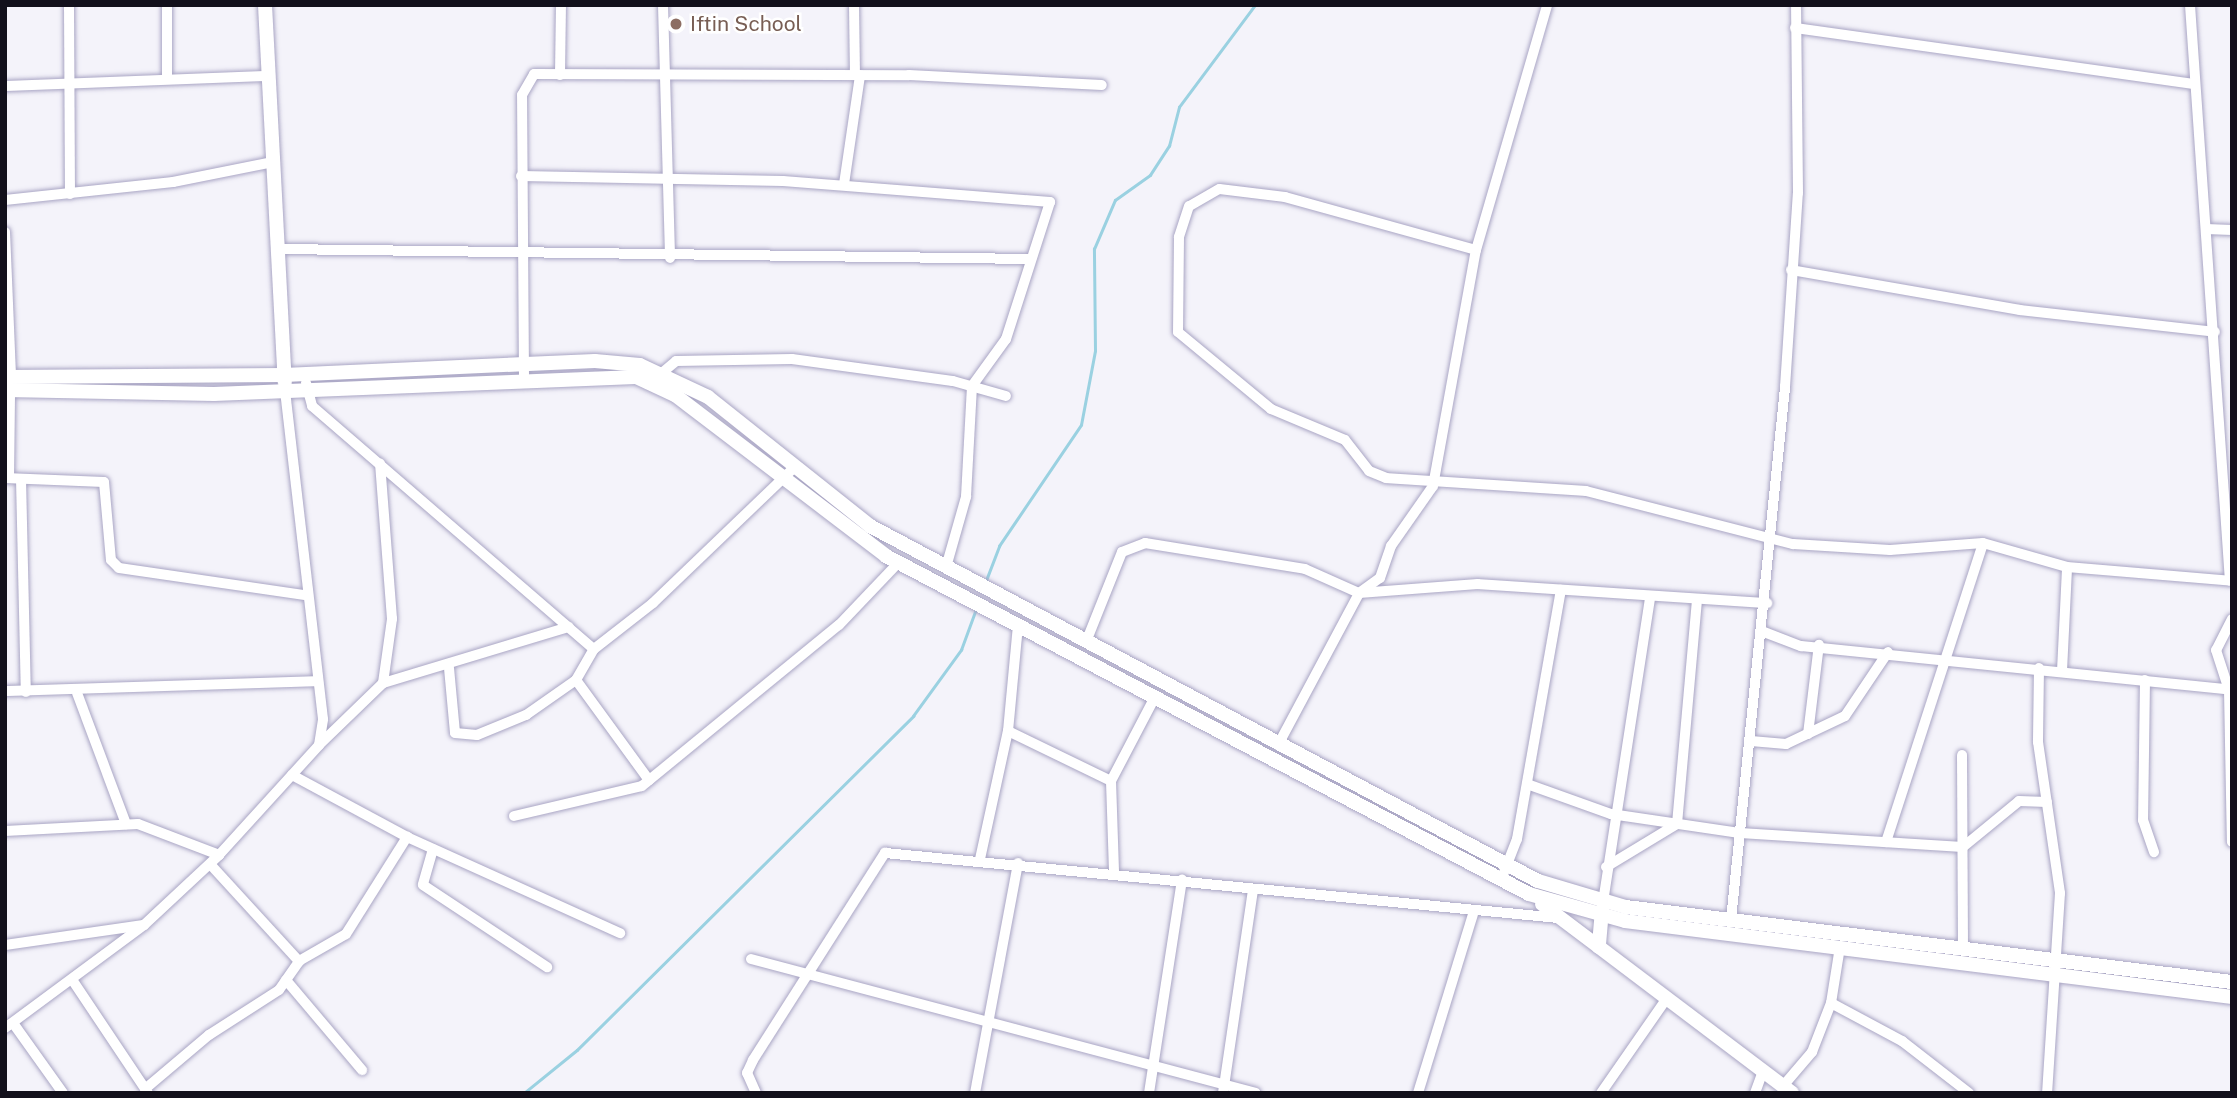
<!DOCTYPE html>
<html>
<head>
<meta charset="utf-8">
<style>
	body { margin:0 }
	#map { position:relative; width:2237px; height:1098px; overflow:hidden; background:#f4f3fa; font-family:"Public Sans",sans-serif }
	div>[style] { position:absolute }
	.stream>* { height:2.5px; margin:-1.25px; padding:0 1.25px; transform-origin:1.25px; border-radius:1.25px; background:#9ad1e1 }
	.roads { filter:drop-shadow(0 0 2px #a9a5c4) drop-shadow(0 0 2px #a9a5c4) }
	.street>* { height:10px; margin:-5px; padding:0 5px; transform-origin:5px; border-radius:5px; background:#fff }
	.secondary>* { height:14px; margin:-7px; padding:0 7px; transform-origin:7px; border-radius:7px; background:#fff }
	.dots>* { width:19px; height:19px; translate:-50% -50%; box-sizing:border-box; border:4px solid #fff; border-radius:50% }
	span { translate:-50% -50%; white-space:nowrap; text-align:center; line-height:1.15; -webkit-text-stroke:5px #fff; paint-order:stroke }
	.education-label { font-size:21px; color:#785e54 }
	.left { translate:0 -50%; text-align:left }
	.frame { position:absolute; inset:0; border:7px solid #12101b; pointer-events:none }
</style>
</head>
<body>
<div id="map">
	<div class="stream">
		<i style="left:985px;top:583px;width:40px;rotate:-69deg"></i>
		<i style="left:999px;top:546px;width:146px;rotate:-55.9deg"></i>
		<i style="left:1081px;top:425px;width:75px;rotate:-79.3deg"></i>
		<i style="left:1095px;top:351px;width:102px;rotate:-90.6deg"></i>
		<i style="left:1094px;top:249px;width:53px;rotate:-66.8deg"></i>
		<i style="left:1115px;top:200px;width:43px;rotate:-35.5deg"></i>
		<i style="left:1150px;top:175px;width:35px;rotate:-57deg"></i>
		<i style="left:1169px;top:146px;width:40px;rotate:-75.6deg"></i>
		<i style="left:1179px;top:107px;width:127px;rotate:-53.3deg"></i>
		<i style="left:524px;top:1093px;width:68px;rotate:-39.1deg"></i>
		<i style="left:577px;top:1050px;width:474px;rotate:-44.8deg"></i>
		<i style="left:913px;top:716px;width:82px;rotate:-54deg"></i>
		<i style="left:961px;top:650px;width:44px;rotate:-69.9deg"></i>
	</div>
	<div class="roads">
		<div class="street">
			<i style="left:69px;top:5px;width:189px;rotate:89.7deg"></i>
			<i style="left:663px;top:5px;width:253px;rotate:88.4deg"></i>
			<i style="left:854px;top:5px;width:70px;rotate:89.2deg"></i>
			<i style="left:2190px;top:5px;width:577px;rotate:86.03deg"></i>
			<i style="left:1795px;top:28px;width:403px;rotate:8deg"></i>
			<i style="left:560px;top:75px;width:70px;rotate:-89.2deg"></i>
			<i style="left:167px;top:79px;width:74px;rotate:-90deg"></i>
			<i style="left:5px;top:86px;width:261px;rotate:-2.2deg"></i>
			<i style="left:521px;top:176px;width:262px;rotate:1.1deg"></i>
			<i style="left:783px;top:181px;width:268px;rotate:4.5deg"></i>
			<i style="left:1050px;top:202px;width:144px;rotate:107.8deg"></i>
			<i style="left:1006px;top:339px;width:58px;rotate:125.9deg"></i>
			<i style="left:972px;top:386px;width:111px;rotate:93.1deg"></i>
			<i style="left:966px;top:497px;width:73px;rotate:105.9deg"></i>
			<i style="left:844px;top:184px;width:110px;rotate:-81.6deg"></i>
			<i style="left:5px;top:200px;width:169px;rotate:-6.1deg"></i>
			<i style="left:173px;top:182px;width:102px;rotate:-11.3deg"></i>
			<i style="left:2206px;top:229px;width:26px;rotate:2deg"></i>
			<i style="left:5px;top:232px;width:145px;rotate:87.6deg"></i>
			<i style="left:279px;top:249px;width:749px;rotate:0.76deg"></i>
			<i style="left:1476px;top:250px;width:198px;rotate:-164.5deg"></i>
			<i style="left:1285px;top:197px;width:66px;rotate:-173.1deg"></i>
			<i style="left:1219px;top:189px;width:34px;rotate:150deg"></i>
			<i style="left:1189px;top:206px;width:33px;rotate:108deg"></i>
			<i style="left:1179px;top:237px;width:95px;rotate:90.6deg"></i>
			<i style="left:1178px;top:332px;width:121px;rotate:39.6deg"></i>
			<i style="left:1271px;top:409px;width:80px;rotate:22.7deg"></i>
			<i style="left:1345px;top:440px;width:39px;rotate:52deg"></i>
			<i style="left:1369px;top:471px;width:18px;rotate:22deg"></i>
			<i style="left:1386px;top:478px;width:200px;rotate:3.7deg"></i>
			<i style="left:1586px;top:491px;width:214px;rotate:14.4deg"></i>
			<i style="left:1793px;top:544px;width:97px;rotate:3.5deg"></i>
			<i style="left:1890px;top:550px;width:93px;rotate:-4.3deg"></i>
			<i style="left:1983px;top:543px;width:87px;rotate:15.9deg"></i>
			<i style="left:2067px;top:567px;width:166px;rotate:4.8deg"></i>
			<i style="left:1791px;top:270px;width:232px;rotate:9.9deg"></i>
			<i style="left:2020px;top:310px;width:196px;rotate:6.4deg"></i>
			<i style="left:663px;top:372px;width:17px;rotate:-40deg"></i>
			<i style="left:676px;top:361px;width:116px;rotate:-1deg"></i>
			<i style="left:792px;top:359px;width:162px;rotate:7.8deg"></i>
			<i style="left:953px;top:381px;width:55px;rotate:15.8deg"></i>
			<i style="left:524px;top:377px;width:282px;rotate:-90.4deg"></i>
			<i style="left:522px;top:95px;width:24px;rotate:-60deg"></i>
			<i style="left:534px;top:74px;width:375px;rotate:0.2deg"></i>
			<i style="left:909px;top:75px;width:193px;rotate:3deg"></i>
			<i style="left:306px;top:383px;width:24px;rotate:75deg"></i>
			<i style="left:312px;top:406px;width:372px;rotate:40.8deg"></i>
			<i style="left:5px;top:478px;width:99px;rotate:2.3deg"></i>
			<i style="left:104px;top:482px;width:78px;rotate:84.9deg"></i>
			<i style="left:111px;top:560px;width:11px;rotate:45deg"></i>
			<i style="left:119px;top:568px;width:188px;rotate:8.3deg"></i>
			<i style="left:9px;top:478px;width:88px;rotate:-89.3deg"></i>
			<i style="left:21px;top:479px;width:213px;rotate:88.7deg"></i>
			<i style="left:2232px;top:619px;width:35px;rotate:117deg"></i>
			<i style="left:2216px;top:650px;width:42px;rotate:72deg"></i>
			<i style="left:2229px;top:690px;width:152px;rotate:88.9deg"></i>
			<i style="left:1764px;top:632px;width:40px;rotate:21deg"></i>
			<i style="left:1801px;top:646px;width:433px;rotate:5.8deg"></i>
			<i style="left:1086px;top:642px;width:97px;rotate:-68.2deg"></i>
			<i style="left:1122px;top:552px;width:25px;rotate:-21deg"></i>
			<i style="left:1145px;top:543px;width:162px;rotate:9.2deg"></i>
			<i style="left:1305px;top:569px;width:59px;rotate:24deg"></i>
			<i style="left:1359px;top:593px;width:119px;rotate:-4.3deg"></i>
			<i style="left:1478px;top:584px;width:290px;rotate:3.8deg"></i>
			<i style="left:449px;top:668px;width:65px;rotate:84.7deg"></i>
			<i style="left:455px;top:733px;width:22px;rotate:5deg"></i>
			<i style="left:477px;top:735px;width:53px;rotate:-22.2deg"></i>
			<i style="left:526px;top:715px;width:61px;rotate:-35deg"></i>
			<i style="left:576px;top:680px;width:36px;rotate:-60deg"></i>
			<i style="left:594px;top:649px;width:75px;rotate:-37.9deg"></i>
			<i style="left:653px;top:603px;width:197px;rotate:-43.8deg"></i>
			<i style="left:2039px;top:668px;width:74px;rotate:90.8deg"></i>
			<i style="left:2038px;top:742px;width:153px;rotate:81.7deg"></i>
			<i style="left:2060px;top:893px;width:200px;rotate:93.7deg"></i>
			<i style="left:2062px;top:671px;width:104px;rotate:-87.2deg"></i>
			<i style="left:576px;top:680px;width:124px;rotate:53.9deg"></i>
			<i style="left:2145px;top:680px;width:140px;rotate:90.8deg"></i>
			<i style="left:2143px;top:820px;width:34px;rotate:71deg"></i>
			<i style="left:383px;top:683px;width:194px;rotate:-16.8deg"></i>
			<i style="left:5px;top:691px;width:312px;rotate:-1.8deg"></i>
			<i style="left:77px;top:693px;width:140px;rotate:69.5deg"></i>
			<i style="left:1008px;top:731px;width:114px;rotate:25.9deg"></i>
			<i style="left:1111px;top:781px;width:92px;rotate:88.1deg"></i>
			<i style="left:1808px;top:734px;width:90px;rotate:-83deg"></i>
			<i style="left:1751px;top:741px;width:35px;rotate:5deg"></i>
			<i style="left:1786px;top:744px;width:65px;rotate:-25.4deg"></i>
			<i style="left:1845px;top:716px;width:77px;rotate:-56.1deg"></i>
			<i style="left:319px;top:745px;width:89px;rotate:-44.1deg"></i>
			<i style="left:383px;top:683px;width:65px;rotate:-82deg"></i>
			<i style="left:392px;top:619px;width:156px;rotate:-94.4deg"></i>
			<i style="left:1278px;top:745px;width:172px;rotate:-61.9deg"></i>
			<i style="left:1359px;top:593px;width:26px;rotate:-36deg"></i>
			<i style="left:1380px;top:578px;width:34px;rotate:-71deg"></i>
			<i style="left:1391px;top:546px;width:73px;rotate:-55deg"></i>
			<i style="left:1433px;top:486px;width:240px;rotate:-79.7deg"></i>
			<i style="left:1476px;top:250px;width:255px;rotate:-73.8deg"></i>
			<i style="left:1962px;top:755px;width:194px;rotate:89.7deg"></i>
			<i style="left:292px;top:775px;width:131px;rotate:28.3deg"></i>
			<i style="left:407px;top:837px;width:234px;rotate:24.3deg"></i>
			<i style="left:1111px;top:781px;width:95px;rotate:-62.4deg"></i>
			<i style="left:1527px;top:784px;width:89px;rotate:19.7deg"></i>
			<i style="left:1611px;top:814px;width:130px;rotate:8.4deg"></i>
			<i style="left:1740px;top:833px;width:223px;rotate:3.6deg"></i>
			<i style="left:1963px;top:847px;width:72px;rotate:-39.4deg"></i>
			<i style="left:2019px;top:801px;width:28px;rotate:2deg"></i>
			<i style="left:514px;top:816px;width:131px;rotate:-13.2deg"></i>
			<i style="left:642px;top:786px;width:254px;rotate:-39.3deg"></i>
			<i style="left:839px;top:625px;width:86px;rotate:-46.4deg"></i>
			<i style="left:5px;top:831px;width:133px;rotate:-3deg"></i>
			<i style="left:138px;top:824px;width:87px;rotate:20.9deg"></i>
			<i style="left:1886px;top:842px;width:314px;rotate:-72deg"></i>
			<i style="left:433px;top:849px;width:37px;rotate:106deg"></i>
			<i style="left:423px;top:885px;width:149px;rotate:33.5deg"></i>
			<i style="left:980px;top:859px;width:131px;rotate:-77.7deg"></i>
			<i style="left:1008px;top:731px;width:105px;rotate:-84.6deg"></i>
			<i style="left:210px;top:864px;width:132px;rotate:47.5deg"></i>
			<i style="left:1606px;top:867px;width:83px;rotate:-31.2deg"></i>
			<i style="left:1677px;top:824px;width:225px;rotate:-84.9deg"></i>
			<i style="left:1501px;top:880px;width:44px;rotate:-68.7deg"></i>
			<i style="left:1517px;top:839px;width:253px;rotate:-80deg"></i>
			<i style="left:1603px;top:902px;width:309px;rotate:-81.2deg"></i>
			<i style="left:1731px;top:920px;width:536px;rotate:-84.21deg"></i>
			<i style="left:1785px;top:387px;width:194px;rotate:-86.2deg"></i>
			<i style="left:1798px;top:193px;width:188px;rotate:-90.6deg"></i>
			<i style="left:5px;top:945px;width:140px;rotate:-8.2deg"></i>
			<i style="left:751px;top:959px;width:522px;rotate:14.86deg"></i>
			<i style="left:286px;top:980px;width:118px;rotate:49.8deg"></i>
			<i style="left:73px;top:981px;width:135px;rotate:56.2deg"></i>
			<i style="left:1831px;top:1003px;width:81px;rotate:28.2deg"></i>
			<i style="left:1902px;top:1041px;width:85px;rotate:37.8deg"></i>
			<i style="left:13px;top:1023px;width:86px;rotate:54.5deg"></i>
			<i style="left:5px;top:1028px;width:173px;rotate:-36.5deg"></i>
			<i style="left:144px;top:925px;width:103px;rotate:-43deg"></i>
			<i style="left:219px;top:855px;width:149px;rotate:-47.7deg"></i>
			<i style="left:319px;top:745px;width:26px;rotate:-81deg"></i>
			<i style="left:323px;top:719px;width:331px;rotate:-96.6deg"></i>
			<i style="left:1783px;top:1086px;width:45px;rotate:-49.5deg"></i>
			<i style="left:1812px;top:1052px;width:53px;rotate:-68.8deg"></i>
			<i style="left:1831px;top:1003px;width:57px;rotate:-80.9deg"></i>
			<i style="left:145px;top:1089px;width:84px;rotate:-40.2deg"></i>
			<i style="left:209px;top:1035px;width:83px;rotate:-32.7deg"></i>
			<i style="left:279px;top:990px;width:35px;rotate:-55deg"></i>
			<i style="left:299px;top:961px;width:54px;rotate:-29.9deg"></i>
			<i style="left:346px;top:934px;width:115px;rotate:-57.8deg"></i>
			<i style="left:756px;top:1093px;width:22px;rotate:-114deg"></i>
			<i style="left:747px;top:1073px;width:14px;rotate:-65deg"></i>
			<i style="left:753px;top:1060px;width:246px;rotate:-57.5deg"></i>
			<i style="left:885px;top:853px;width:677px;rotate:5.51deg"></i>
			<i style="left:975px;top:1093px;width:234px;rotate:-79.4deg"></i>
			<i style="left:1149px;top:1093px;width:216px;rotate:-81.2deg"></i>
			<i style="left:1223px;top:1093px;width:206px;rotate:-81.6deg"></i>
			<i style="left:1418px;top:1093px;width:190px;rotate:-72.9deg"></i>
			<i style="left:1601px;top:1093px;width:116px;rotate:-55.2deg"></i>
			<i style="left:1755px;top:1093px;width:23px;rotate:-70deg"></i>
		</div>
		<div class="secondary">
			<i style="left:265px;top:5px;width:378px;rotate:87deg"></i>
			<i style="left:5px;top:377px;width:279px;rotate:-0.4deg"></i>
			<i style="left:284px;top:375px;width:311px;rotate:-2.6deg"></i>
			<i style="left:595px;top:361px;width:45px;rotate:5.1deg"></i>
			<i style="left:640px;top:365px;width:75px;rotate:25.2deg"></i>
			<i style="left:708px;top:397px;width:207px;rotate:38.5deg"></i>
			<i style="left:870px;top:526px;width:756px;rotate:27.99deg"></i>
			<i style="left:1538px;top:881px;width:92px;rotate:16.5deg"></i>
			<i style="left:1626px;top:907px;width:611px;rotate:7.06deg"></i>
			<i style="left:5px;top:390px;width:209px;rotate:1.1deg"></i>
			<i style="left:214px;top:394px;width:422px;rotate:-2.3deg"></i>
			<i style="left:636px;top:377px;width:43px;rotate:24.8deg"></i>
			<i style="left:675px;top:395px;width:265px;rotate:37.3deg"></i>
			<i style="left:886px;top:556px;width:726px;rotate:27.73deg"></i>
			<i style="left:1529px;top:894px;width:100px;rotate:15.7deg"></i>
			<i style="left:1625px;top:921px;width:612px;rotate:7.14deg"></i>
			<i style="left:1542px;top:904px;width:71px;rotate:37deg"></i>
			<i style="left:1602px;top:910px;width:37px;rotate:95deg"></i>
			<i style="left:1599px;top:947px;width:242px;rotate:37.1deg"></i>
		</div>
	</div>
	<div class="dots">
		<i style="left:676px;top:24px;background:#8d6e63"></i>
	</div>
	<div class="education-label">
		<span class="left" style="left:690px;top:24px">Iftin School</span>
	</div>
	<div class="frame"></div>
</div>
</body>
</html>
